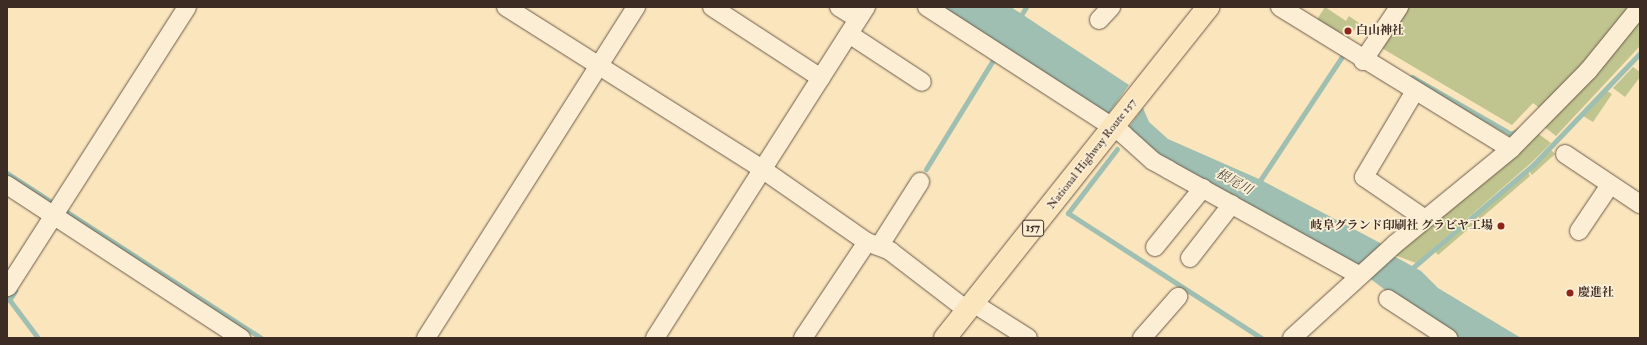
<!DOCTYPE html>
<html>
<head>
<meta charset="utf-8">
<style>
	body { margin:0 }
	#map { position:relative; width:1647px; height:345px; overflow:hidden; background:#fae5bd; font-family:"IM FELL Double Pica","Noto Serif JP",serif }
	div>[style] { position:absolute }
	.green>* { inset:0; background:#c0c48f }
	.water>* { inset:0; background:#9ebfb1 }
	.stream>* { height:5px; margin:-2.5px; padding:0 2.5px; transform-origin:2.5px; border-radius:2.5px; background:#9ebfb1 }
	.roads { filter:drop-shadow(0 0 1px #6c5a4a) drop-shadow(0 0 1px #6c5a4a) }
	.street>* { height:18px; margin:-9px; padding:0 9px; transform-origin:9px; border-radius:9px; background:#fceed4 }
	.highway>* { height:22px; margin:-11px; padding:0 11px; transform-origin:11px; border-radius:11px; background:#fae5bd }
	.dots>* { width:11px; height:11px; translate:-50% -50%; box-sizing:border-box; border:2px solid #fceed4; border-radius:50% }
	span { translate:-50% -50%; white-space:nowrap; text-align:center; line-height:1.15; -webkit-text-stroke:3.5px #fceed4; paint-order:stroke }
	.shield-label span { padding:1px 3px; background:#fceed4; border:1px solid; border-radius:3px; -webkit-text-stroke-width:0 }
	.shield-label { font-size:11px; color:#3c2c24; font-weight:700 }
	.poi-label { font-size:12px; color:#3c2c24; font-weight:700 }
	.left { translate:0 -50%; text-align:left }
	.right { translate:-100% -50%; text-align:right }
	.street-label { font-size:12px; color:#3c2c24 }
	.water-label { font-size:13px; color:#545147; font-style:italic }
	.frame { position:absolute; inset:0; border:8px solid #3c2c24; pointer-events:none }
</style>
</head>
<body>
<div id="map">
	<div class="green">
		<i style="clip-path:polygon(1325px 7px,1346px 21px,1349px 16px,1359px 23px,1347px 41px,1316px 21px)"></i>
		<i style="clip-path:polygon(1407px 7px,1629px 7px,1545px 112px,1533px 103px,1512px 125px,1380px 47px)"></i>
		<i style="clip-path:polygon(1640px 11px,1640px 46px,1556px 136px,1542px 125px)"></i>
		<i style="clip-path:polygon(1633px 67px,1640px 72px,1640px 77px,1625px 97px,1613px 88px)"></i>
		<i style="clip-path:polygon(1607px 91px,1612px 94px,1593px 122px,1583px 116px)"></i>
		<i style="clip-path:polygon(1536px 132px,1551px 143px,1531px 163px,1416px 263px,1392px 254px)"></i>
		<i style="clip-path:polygon(1551px 150px,1555px 154px,1532px 175px,1529px 171px)"></i>
		<i style="clip-path:polygon(1528px 172px,1530px 176px,1438px 255px,1435px 251px)"></i>
	</div>
	<div class="water">
		<i style="clip-path:polygon(943px 7px,1011px 7px,1129px 85px,1106px 117px)"></i>
		<i style="clip-path:polygon(1143px 108px,1149px 122px,1168px 139px,1259px 179px,1384px 245px,1359px 269px,1171px 167px,1126px 131px)"></i>
		<i style="clip-path:polygon(1392px 255px,1421px 271px,1438px 288px,1521px 338px,1459px 338px,1393px 296px,1368px 277px)"></i>
	</div>
	<div class="stream">
		<i style="left:1018px;top:20px;width:15px;rotate:-58deg"></i>
		<i style="left:1412px;top:77px;width:114px;rotate:29.9deg"></i>
		<i style="left:1511px;top:134px;width:9px;rotate:-27deg"></i>
		<i style="left:1117px;top:149px;width:81px;rotate:127.4deg"></i>
		<i style="left:1068px;top:213px;width:230px;rotate:32.9deg"></i>
		<i style="left:926px;top:169px;width:134px;rotate:-58.4deg"></i>
		<i style="left:7px;top:173px;width:303px;rotate:33deg"></i>
		<i style="left:1257px;top:185px;width:156px;rotate:-56.5deg"></i>
		<i style="left:1410px;top:270px;width:162px;rotate:-40.5deg"></i>
		<i style="left:1533px;top:165px;width:155px;rotate:-46.3deg"></i>
		<i style="left:8px;top:298px;width:50px;rotate:53.1deg"></i>
		<i style="left:9px;top:300px;width:11px;rotate:-56deg"></i>
	</div>
	<div class="roads">
		<div class="street">
			<i style="left:506px;top:7px;width:303px;rotate:32.3deg"></i>
			<i style="left:762px;top:169px;width:128px;rotate:34.8deg"></i>
			<i style="left:867px;top:242px;width:25px;rotate:21deg"></i>
			<i style="left:890px;top:251px;width:97px;rotate:37.5deg"></i>
			<i style="left:712px;top:7px;width:130px;rotate:33.1deg"></i>
			<i style="left:839px;top:7px;width:22px;rotate:32deg"></i>
			<i style="left:927px;top:7px;width:234px;rotate:32.9deg"></i>
			<i style="left:1123px;top:134px;width:40px;rotate:42deg"></i>
			<i style="left:1153px;top:161px;width:18px;rotate:29deg"></i>
			<i style="left:1169px;top:170px;width:218px;rotate:29deg"></i>
			<i style="left:1280px;top:7px;width:271px;rotate:31.6deg"></i>
			<i style="left:1099px;top:20px;width:18px;rotate:-47deg"></i>
			<i style="left:849px;top:34px;width:87px;rotate:33.3deg"></i>
			<i style="left:1363px;top:61px;width:65px;rotate:-56.3deg"></i>
			<i style="left:1415px;top:91px;width:100px;rotate:120.7deg"></i>
			<i style="left:1364px;top:177px;width:74px;rotate:34.5deg"></i>
			<i style="left:1565px;top:154px;width:90px;rotate:33.7deg"></i>
			<i style="left:7px;top:185px;width:280px;rotate:33.2deg"></i>
			<i style="left:1579px;top:231px;width:55px;rotate:-56deg"></i>
			<i style="left:880px;top:245px;width:75px;rotate:-57.6deg"></i>
			<i style="left:1155px;top:247px;width:76px;rotate:-50.9deg"></i>
			<i style="left:1190px;top:258px;width:68px;rotate:-52.1deg"></i>
			<i style="left:8px;top:287px;width:332px;rotate:-57.4deg"></i>
			<i style="left:1388px;top:299px;width:72px;rotate:33deg"></i>
			<i style="left:973px;top:303px;width:65px;rotate:32.5deg"></i>
			<i style="left:426px;top:338px;width:392px;rotate:-57.6deg"></i>
			<i style="left:655px;top:338px;width:393px;rotate:-57.5deg"></i>
			<i style="left:803px;top:338px;width:115px;rotate:-56.3deg"></i>
			<i style="left:1142px;top:338px;width:55px;rotate:-48.7deg"></i>
			<i style="left:1292px;top:338px;width:139px;rotate:-42.4deg"></i>
			<i style="left:1395px;top:244px;width:150px;rotate:-39.3deg"></i>
			<i style="left:1511px;top:149px;width:110px;rotate:-45.4deg"></i>
			<i style="left:1588px;top:71px;width:82px;rotate:-50.9deg"></i>
		</div>
		<div class="highway">
			<i style="left:945px;top:338px;width:423px;rotate:-51.5deg"></i>
		</div>
	</div>
	<div class="dots">
		<i style="left:1348px;top:31px;background:#8f2418"></i>
		<i style="left:1501px;top:226px;background:#8f2418"></i>
		<i style="left:1570px;top:293px;background:#8f2418"></i>
	</div>
	<div class="shield-label">
		<span style="left:1033px;top:228px">157</span>
	</div>
	<div class="poi-label">
		<span class="left" style="left:1356px;top:31px">白山神社</span>
		<span class="right" style="left:1493px;top:226px">岐阜グランド印刷社 グラビヤ工場</span>
		<span class="left" style="left:1578px;top:293px">慶進社</span>
	</div>
	<div class="street-label">
		<span style="left:1092px;top:154px;rotate:-52deg">National Highway Route 157</span>
	</div>
	<div class="water-label">
		<span style="left:1234px;top:182px;rotate:29deg">根尾川</span>
	</div>
	<div class="frame"></div>
</div>
</body>
</html>
